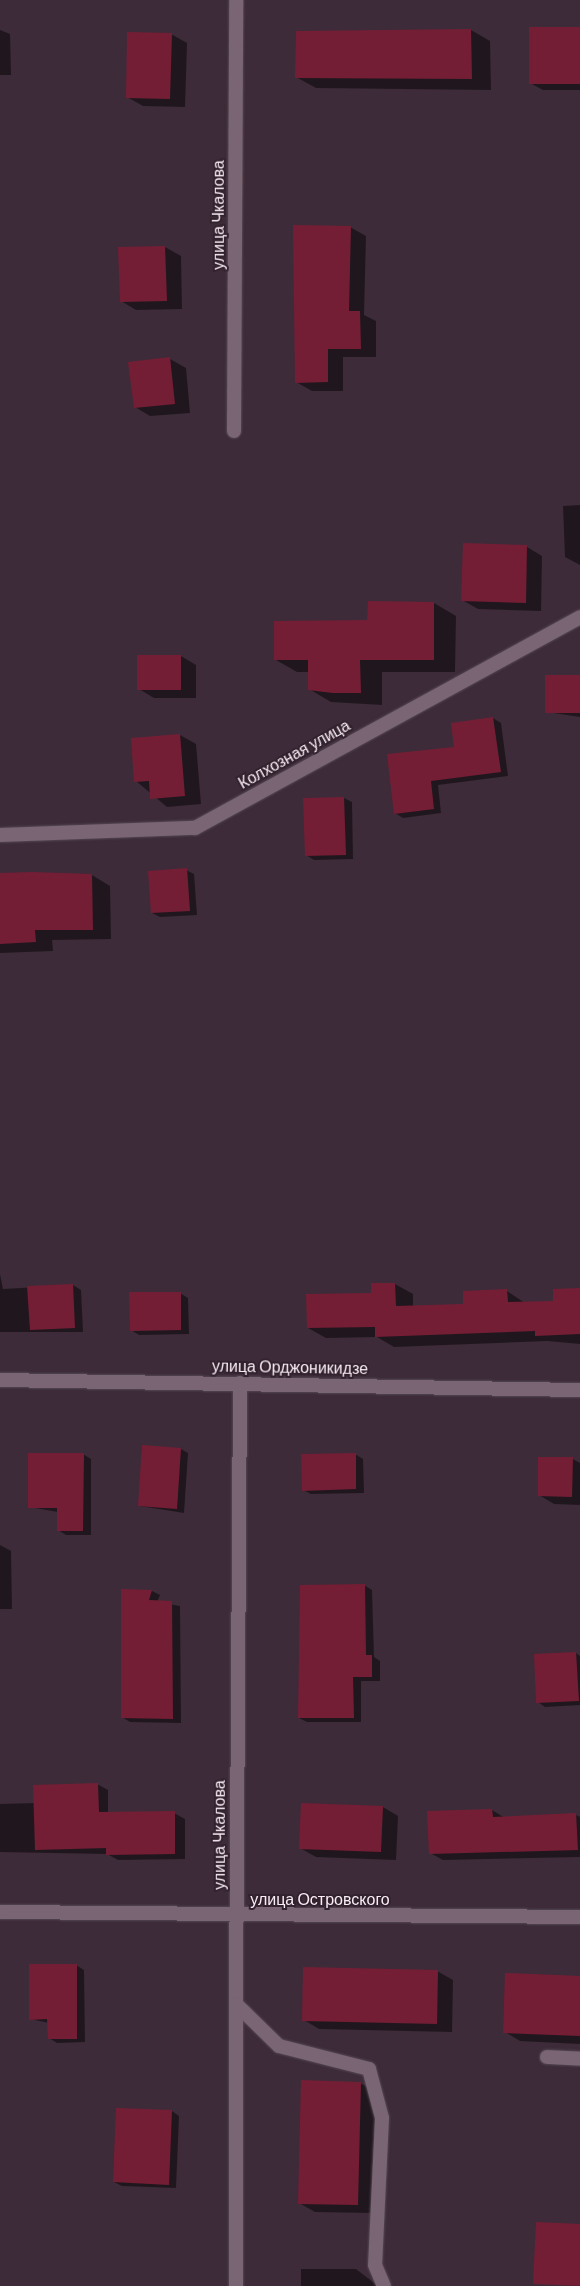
<!DOCTYPE html>
<html>
<head>
<meta charset="utf-8">
<style>
	body { margin:0 }
	#map { position:relative; width:580px; height:2286px; overflow:hidden; background:#3d2b39; font-family:Barlow,sans-serif }
	div>[style] { position:absolute }
	.shadow>* { inset:0; background:#0007 }
	.building>* { inset:0; background:#741e35 }
	.roads { filter:drop-shadow(0 0 1px #564753) drop-shadow(0 0 1px #564753) }
	.service>* { height:14px; margin:-7px; padding:0 7px; transform-origin:7px; border-radius:7px; background:#796574 }
	.minor>* { height:14px; margin:-7px; padding:0 7px; transform-origin:7px; border-radius:7px; background:#796574 }
	span { translate:-50% -50%; white-space:nowrap; text-align:center; line-height:1.15; -webkit-text-stroke:4px #32212e; paint-order:stroke }
	.street-label { font-size:16px; color:#f8ecf5 }
</style>
</head>
<body>
<div id="map">
	<div class="shadow">
		<i style="clip-path:polygon(580px 29px,580px 90px,543px 90px,530px 83px)"></i>
		<i style="clip-path:polygon(0 30px,10px 34px,11px 75px,0 75px)"></i>
		<i style="clip-path:polygon(471px 30px,490px 41px,491px 90px,316px 88px,296px 77px,297px 32px)"></i>
		<i style="clip-path:polygon(171px 34px,187px 43px,185px 107px,143px 106px,127px 97px)"></i>
		<i style="clip-path:polygon(350px 227px,366px 236px,364px 315px,376px 321px,376px 357px,343px 357px,343px 391px,312px 391px,296px 382px)"></i>
		<i style="clip-path:polygon(165px 247px,181px 256px,182px 309px,136px 310px,121px 301px)"></i>
		<i style="clip-path:polygon(170px 359px,186px 368px,190px 413px,150px 416px,135px 407px)"></i>
		<i style="clip-path:polygon(580px 505px,580px 565px,565px 557px,563px 506px)"></i>
		<i style="clip-path:polygon(527px 547px,542px 556px,541px 611px,478px 609px,462px 600px)"></i>
		<i style="clip-path:polygon(434px 603px,456px 616px,455px 672px,382px 672px,382px 705px,331px 702px,309px 689px,309px 672px,297px 672px,276px 660px,369px 622px)"></i>
		<i style="clip-path:polygon(181px 656px,196px 665px,196px 698px,154px 698px,139px 689px)"></i>
		<i style="clip-path:polygon(580px 677px,580px 717px,547px 712px)"></i>
		<i style="clip-path:polygon(493px 718px,501px 723px,508px 776px,438px 785px,441px 813px,403px 818px,395px 813px,456px 748px)"></i>
		<i style="clip-path:polygon(180px 735px,196px 744px,201px 804px,167px 807px,136px 781px)"></i>
		<i style="clip-path:polygon(344px 798px,352px 802px,353px 859px,314px 860px,306px 855px)"></i>
		<i style="clip-path:polygon(186px 870px,194px 874px,197px 915px,160px 917px,152px 913px)"></i>
		<i style="clip-path:polygon(0 874px,92px 875px,110px 886px,111px 939px,52px 940px,53px 951px,0 953px)"></i>
		<i style="clip-path:polygon(0 1274px,3px 1289px,73px 1285px,81px 1290px,83px 1332px,0 1332px)"></i>
		<i style="clip-path:polygon(395px 1284px,413px 1294px,413px 1307px,465px 1305px,507px 1291px,525px 1303px,554px 1302px,580px 1290px,580px 1344px,547px 1341px,394px 1347px,377px 1337px,326px 1338px,308px 1328px)"></i>
		<i style="clip-path:polygon(180px 1293px,188px 1298px,189px 1334px,139px 1335px,131px 1330px)"></i>
		<i style="clip-path:polygon(181px 1449px,188px 1453px,184px 1513px,140px 1506px)"></i>
		<i style="clip-path:polygon(83px 1454px,91px 1459px,91px 1535px,66px 1535px,58px 1530px,58px 1512px,29px 1507px)"></i>
		<i style="clip-path:polygon(355px 1454px,363px 1459px,364px 1493px,311px 1494px,303px 1490px)"></i>
		<i style="clip-path:polygon(573px 1459px,580px 1463px,580px 1505px,554px 1504px,539px 1495px)"></i>
		<i style="clip-path:polygon(0 1545px,11px 1551px,12px 1609px,0 1609px)"></i>
		<i style="clip-path:polygon(364px 1585px,372px 1590px,374px 1657px,380px 1661px,380px 1681px,361px 1681px,361px 1722px,307px 1722px,299px 1718px)"></i>
		<i style="clip-path:polygon(122px 1590px,152px 1591px,160px 1595px,157px 1602px,180px 1606px,181px 1723px,130px 1722px,122px 1717px)"></i>
		<i style="clip-path:polygon(576px 1653px,580px 1656px,580px 1705px,545px 1707px,538px 1702px)"></i>
		<i style="clip-path:polygon(97px 1784px,108px 1790px,108px 1814px,174px 1813px,185px 1819px,185px 1859px,118px 1860px,107px 1854px,0 1852px,0 1804px,35px 1803px)"></i>
		<i style="clip-path:polygon(383px 1807px,398px 1816px,396px 1860px,316px 1857px,300px 1848px)"></i>
		<i style="clip-path:polygon(492px 1810px,505px 1818px,576px 1815px,580px 1817px,580px 1857px,443px 1860px,430px 1853px)"></i>
		<i style="clip-path:polygon(76px 1965px,84px 1970px,85px 2042px,57px 2043px,49px 2038px,49px 2023px,30px 2019px)"></i>
		<i style="clip-path:polygon(437px 1971px,453px 1980px,452px 2032px,319px 2029px,304px 2020px)"></i>
		<i style="clip-path:polygon(580px 1977px,580px 2044px,520px 2041px,505px 2032px)"></i>
		<i style="clip-path:polygon(360px 2083px,376px 2092px,373px 2213px,315px 2212px,299px 2203px)"></i>
		<i style="clip-path:polygon(172px 2111px,179px 2116px,176px 2188px,122px 2186px,114px 2182px)"></i>
		<i style="clip-path:polygon(580px 2225px,580px 2286px,534px 2283px)"></i>
		<i style="clip-path:polygon(301px 2269px,356px 2269px,378px 2286px,301px 2286px)"></i>
	</div>
	<div class="building">
		<i style="clip-path:polygon(529px 27px,580px 27px,580px 84px,529px 84px)"></i>
		<i style="clip-path:polygon(471px 29px,472px 79px,295px 78px,296px 31px)"></i>
		<i style="clip-path:polygon(127px 32px,172px 33px,170px 99px,126px 98px)"></i>
		<i style="clip-path:polygon(293px 225px,351px 226px,349px 311px,360px 311px,361px 349px,328px 349px,328px 382px,295px 383px)"></i>
		<i style="clip-path:polygon(165px 246px,167px 301px,120px 302px,118px 247px)"></i>
		<i style="clip-path:polygon(170px 357px,175px 404px,134px 408px,128px 362px)"></i>
		<i style="clip-path:polygon(463px 543px,527px 545px,526px 603px,461px 601px)"></i>
		<i style="clip-path:polygon(368px 601px,434px 602px,434px 660px,360px 660px,361px 693px,333px 693px,308px 690px,308px 660px,274px 660px,274px 621px,367px 620px)"></i>
		<i style="clip-path:polygon(137px 655px,181px 655px,181px 690px,137px 690px)"></i>
		<i style="clip-path:polygon(545px 675px,580px 675px,580px 713px,545px 713px)"></i>
		<i style="clip-path:polygon(493px 717px,501px 772px,431px 781px,434px 809px,394px 814px,387px 754px,454px 747px,451px 723px)"></i>
		<i style="clip-path:polygon(180px 734px,185px 796px,150px 799px,149px 781px,134px 782px,131px 738px)"></i>
		<i style="clip-path:polygon(344px 797px,346px 855px,305px 856px,303px 798px)"></i>
		<i style="clip-path:polygon(187px 868px,190px 911px,151px 913px,148px 871px)"></i>
		<i style="clip-path:polygon(32px 872px,92px 874px,93px 930px,35px 930px,36px 942px,0 944px,0 873px)"></i>
		<i style="clip-path:polygon(371px 1283px,395px 1283px,396px 1306px,463px 1304px,463px 1291px,507px 1289px,508px 1302px,553px 1301px,553px 1289px,580px 1288px,580px 1334px,535px 1336px,535px 1331px,375px 1337px,375px 1327px,307px 1328px,306px 1294px,371px 1293px)"></i>
		<i style="clip-path:polygon(73px 1284px,75px 1328px,30px 1330px,27px 1286px)"></i>
		<i style="clip-path:polygon(129px 1292px,181px 1292px,181px 1330px,130px 1331px)"></i>
		<i style="clip-path:polygon(142px 1445px,181px 1448px,177px 1509px,138px 1506px)"></i>
		<i style="clip-path:polygon(28px 1453px,84px 1453px,83px 1531px,57px 1531px,57px 1508px,28px 1508px)"></i>
		<i style="clip-path:polygon(356px 1453px,356px 1489px,302px 1491px,301px 1454px)"></i>
		<i style="clip-path:polygon(538px 1457px,573px 1457px,572px 1497px,538px 1496px)"></i>
		<i style="clip-path:polygon(365px 1584px,366px 1655px,372px 1655px,372px 1677px,353px 1677px,354px 1718px,298px 1718px,300px 1585px)"></i>
		<i style="clip-path:polygon(121px 1589px,152px 1590px,149px 1600px,172px 1601px,173px 1719px,121px 1718px)"></i>
		<i style="clip-path:polygon(576px 1652px,579px 1701px,536px 1703px,534px 1654px)"></i>
		<i style="clip-path:polygon(98px 1783px,99px 1812px,175px 1811px,175px 1854px,106px 1855px,106px 1848px,35px 1850px,33px 1785px)"></i>
		<i style="clip-path:polygon(301px 1803px,383px 1806px,381px 1852px,299px 1849px)"></i>
		<i style="clip-path:polygon(492px 1809px,493px 1817px,576px 1813px,578px 1850px,429px 1854px,427px 1811px)"></i>
		<i style="clip-path:polygon(29px 1964px,77px 1964px,77px 2039px,48px 2039px,47px 2019px,29px 2020px)"></i>
		<i style="clip-path:polygon(303px 1967px,438px 1970px,437px 2024px,302px 2021px)"></i>
		<i style="clip-path:polygon(505px 1973px,580px 1976px,580px 2036px,503px 2033px)"></i>
		<i style="clip-path:polygon(301px 2080px,361px 2082px,358px 2205px,298px 2204px)"></i>
		<i style="clip-path:polygon(116px 2108px,172px 2110px,169px 2185px,113px 2182px)"></i>
		<i style="clip-path:polygon(536px 2222px,580px 2224px,580px 2286px,533px 2284px)"></i>
	</div>
	<div class="roads">
		<div class="service">
			<i style="left:234px;top:431px;width:431px;rotate:-89.7deg"></i>
			<i style="left:236px;top:2004px;width:282px;rotate:90deg"></i>
			<i style="left:547px;top:2057px;width:33px;rotate:3deg"></i>
		</div>
		<div class="minor">
			<i style="left:0;top:835px;width:195px;rotate:-2.1deg"></i>
			<i style="left:195px;top:828px;width:439px;rotate:-28.7deg"></i>
			<i style="left:0;top:1380px;width:580px;rotate:0.99deg"></i>
			<i style="left:240px;top:1383px;width:621px;rotate:90.37deg"></i>
			<i style="left:236px;top:2004px;width:60px;rotate:44.3deg"></i>
			<i style="left:279px;top:2046px;width:93px;rotate:14.3deg"></i>
			<i style="left:369px;top:2069px;width:51px;rotate:75.1deg"></i>
			<i style="left:382px;top:2118px;width:147px;rotate:92.7deg"></i>
			<i style="left:375px;top:2265px;width:23px;rotate:67deg"></i>
			<i style="left:0;top:1912px;width:580px;rotate:0.49deg"></i>
		</div>
	</div>
	<div class="street-label">
		<span style="left:218px;top:215px;rotate:-90deg">улица Чкалова</span>
		<span style="left:294px;top:754px;rotate:-29deg">Колхозная улица</span>
		<span style="left:290px;top:1367px;rotate:1deg">улица Орджоникидзе</span>
		<span style="left:219px;top:1835px;rotate:-90deg">улица Чкалова</span>
		<span style="left:320px;top:1899px">улица Островского</span>
	</div>
</div>
</body>
</html>
